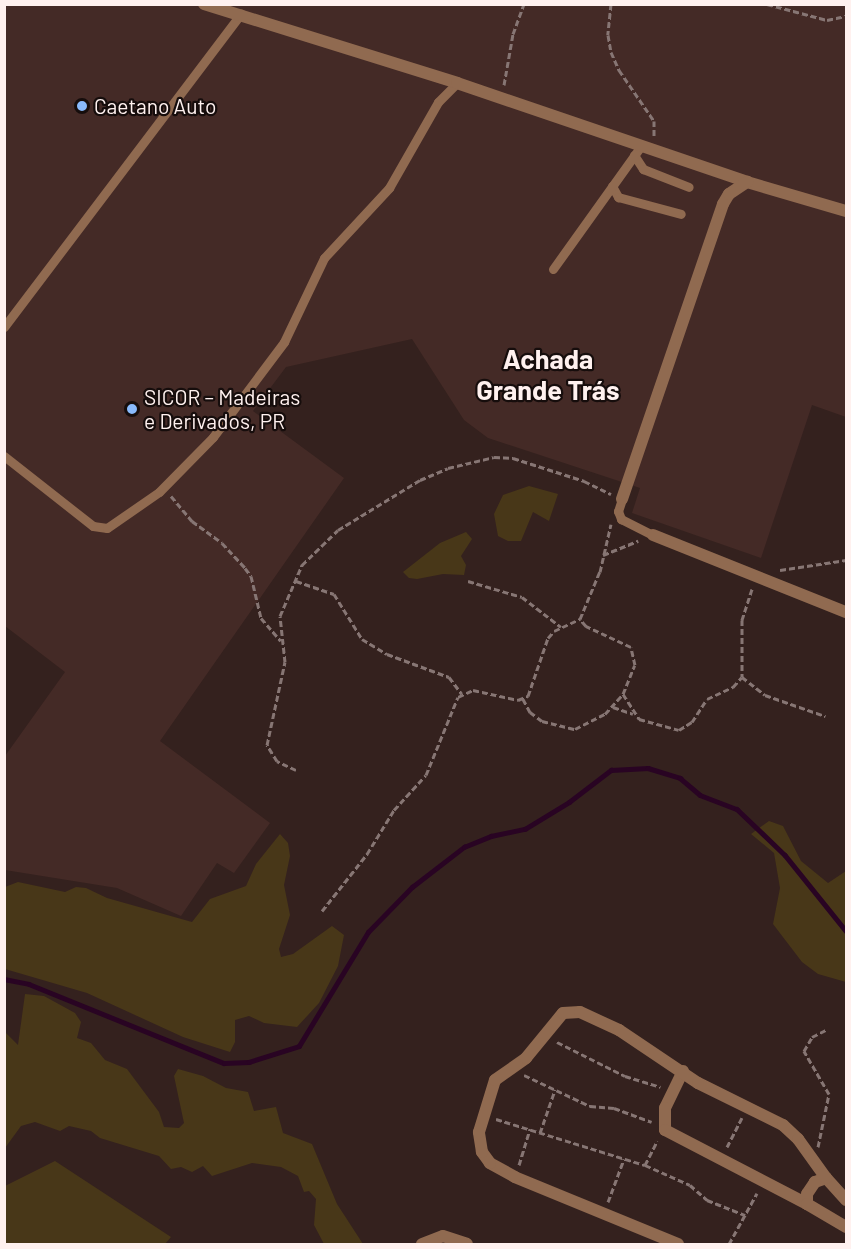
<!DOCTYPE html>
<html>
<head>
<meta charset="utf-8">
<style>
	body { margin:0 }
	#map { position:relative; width:851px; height:1249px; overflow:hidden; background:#34211e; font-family:Barlow,sans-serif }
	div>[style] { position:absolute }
	.built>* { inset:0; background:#442a26 }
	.green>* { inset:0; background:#483718 }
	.stream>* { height:4.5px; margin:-2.25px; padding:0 2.25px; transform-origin:2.25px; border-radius:2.25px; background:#290423 }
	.path>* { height:3px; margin-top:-1.5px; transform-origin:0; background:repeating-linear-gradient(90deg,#877674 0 6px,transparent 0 9px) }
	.lane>* { height:9px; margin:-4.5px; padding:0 4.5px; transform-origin:4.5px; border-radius:4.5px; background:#906a50 }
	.street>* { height:12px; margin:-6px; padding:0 6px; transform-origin:6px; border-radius:6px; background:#906a50 }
	.dots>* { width:16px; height:16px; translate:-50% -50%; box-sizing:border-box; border:3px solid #160d0c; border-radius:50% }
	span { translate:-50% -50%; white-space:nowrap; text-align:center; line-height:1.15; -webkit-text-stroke:4.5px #160d0c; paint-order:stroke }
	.poi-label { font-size:21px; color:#fff1ef }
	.left { translate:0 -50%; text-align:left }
	.district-label { font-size:27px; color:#fff1ef; font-weight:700 }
	.frame { position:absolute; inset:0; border:6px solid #fff1ef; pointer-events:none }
</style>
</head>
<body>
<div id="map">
	<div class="built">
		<i style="clip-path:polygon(5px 5px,846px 5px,846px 417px,812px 405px,761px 558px,632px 513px,640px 488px,488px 438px,464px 420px,412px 339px,286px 367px,253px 411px,344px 478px,160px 741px,270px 823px,234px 873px,217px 863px,181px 916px,117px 888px,5px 870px,5px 756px,65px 672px,5px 626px)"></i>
	</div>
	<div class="green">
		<i style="clip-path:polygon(529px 486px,558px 494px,549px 521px,533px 512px,521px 541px,508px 541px,498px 536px,494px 514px,503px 495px)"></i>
		<i style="clip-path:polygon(466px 532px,472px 539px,461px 556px,466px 565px,464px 575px,443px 574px,417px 579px,409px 578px,403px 572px,440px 543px)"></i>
		<i style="clip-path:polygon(769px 821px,783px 826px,801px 861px,828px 883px,846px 871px,846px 982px,818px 974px,802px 962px,773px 924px,780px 888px,774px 853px,751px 834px)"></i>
		<i style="clip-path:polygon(280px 834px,288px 843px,290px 856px,284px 885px,290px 915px,279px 949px,281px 957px,293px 954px,332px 926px,344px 935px,338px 966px,319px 1003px,297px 1027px,264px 1023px,249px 1016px,235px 1020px,235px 1042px,230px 1052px,183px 1037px,87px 993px,5px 969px,5px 887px,18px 882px,65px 892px,76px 887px,86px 888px,107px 898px,192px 922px,210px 899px,246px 886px,256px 864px)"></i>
		<i style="clip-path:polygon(25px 994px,44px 996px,75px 1013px,81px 1022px,77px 1038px,91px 1043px,105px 1060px,127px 1069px,159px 1112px,164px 1127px,179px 1128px,184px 1123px,174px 1076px,178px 1069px,203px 1076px,226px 1088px,248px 1092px,254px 1111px,276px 1107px,283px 1133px,312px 1144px,337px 1204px,363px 1244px,324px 1244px,314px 1225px,316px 1199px,309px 1191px,304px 1192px,298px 1176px,281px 1167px,252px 1163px,212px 1176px,203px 1166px,192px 1172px,181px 1167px,171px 1169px,159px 1156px,100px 1138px,91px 1131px,69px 1126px,60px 1131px,35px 1122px,21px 1126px,5px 1148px,5px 1032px,18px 1045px)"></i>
		<i style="clip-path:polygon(55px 1161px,171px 1237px,165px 1244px,5px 1244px,5px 1186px)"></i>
	</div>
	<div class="stream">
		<i style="left:4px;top:979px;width:25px;rotate:11deg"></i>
		<i style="left:29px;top:984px;width:210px;rotate:22.1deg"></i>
		<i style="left:224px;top:1063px;width:25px;rotate:-2deg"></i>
		<i style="left:249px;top:1062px;width:52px;rotate:-17.7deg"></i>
		<i style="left:299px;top:1046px;width:133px;rotate:-58.8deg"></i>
		<i style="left:368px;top:932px;width:63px;rotate:-45.6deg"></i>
		<i style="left:412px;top:887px;width:66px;rotate:-37.6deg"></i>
		<i style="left:464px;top:847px;width:29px;rotate:-22deg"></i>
		<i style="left:491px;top:836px;width:35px;rotate:-12deg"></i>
		<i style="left:525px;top:829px;width:52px;rotate:-31.5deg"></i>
		<i style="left:569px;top:802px;width:53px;rotate:-37.3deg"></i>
		<i style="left:611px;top:770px;width:37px;rotate:-3deg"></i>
		<i style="left:648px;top:768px;width:34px;rotate:17deg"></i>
		<i style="left:680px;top:778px;width:26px;rotate:40deg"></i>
		<i style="left:700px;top:795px;width:40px;rotate:21deg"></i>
		<i style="left:737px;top:809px;width:66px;rotate:43.8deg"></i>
		<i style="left:785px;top:855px;width:97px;rotate:51.2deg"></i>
	</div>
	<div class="path">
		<i style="left:611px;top:4px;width:31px;rotate:96deg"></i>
		<i style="left:608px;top:35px;width:17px;rotate:80deg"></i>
		<i style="left:611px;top:52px;width:20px;rotate:66deg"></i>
		<i style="left:619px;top:70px;width:62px;rotate:55.5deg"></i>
		<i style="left:654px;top:121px;width:15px;rotate:90deg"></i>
		<i style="left:767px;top:4px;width:62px;rotate:14.9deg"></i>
		<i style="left:827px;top:20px;width:19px;rotate:-12deg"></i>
		<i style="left:504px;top:85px;width:52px;rotate:-80deg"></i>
		<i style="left:513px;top:34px;width:32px;rotate:-70deg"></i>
		<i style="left:171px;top:496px;width:33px;rotate:50deg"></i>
		<i style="left:192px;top:521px;width:37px;rotate:36deg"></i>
		<i style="left:222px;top:543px;width:34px;rotate:47deg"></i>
		<i style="left:245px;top:568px;width:10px;rotate:53deg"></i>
		<i style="left:251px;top:576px;width:43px;rotate:76.6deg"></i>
		<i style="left:261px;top:618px;width:30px;rotate:49deg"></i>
		<i style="left:603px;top:555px;width:38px;rotate:-22deg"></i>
		<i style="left:780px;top:570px;width:67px;rotate:-8.6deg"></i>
		<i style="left:600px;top:572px;width:49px;rotate:-77.1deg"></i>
		<i style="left:296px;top:581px;width:40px;rotate:18.9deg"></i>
		<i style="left:334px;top:594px;width:53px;rotate:58.1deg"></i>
		<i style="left:362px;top:639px;width:29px;rotate:31deg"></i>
		<i style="left:387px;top:654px;width:66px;rotate:20.4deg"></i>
		<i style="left:449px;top:677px;width:21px;rotate:53deg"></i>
		<i style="left:468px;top:581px;width:56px;rotate:16.5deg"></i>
		<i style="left:522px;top:597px;width:49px;rotate:37.6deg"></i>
		<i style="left:752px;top:589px;width:33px;rotate:108deg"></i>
		<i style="left:742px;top:620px;width:57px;rotate:90deg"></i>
		<i style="left:742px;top:677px;width:29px;rotate:38deg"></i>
		<i style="left:765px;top:695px;width:64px;rotate:19.3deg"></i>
		<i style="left:623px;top:694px;width:30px;rotate:57deg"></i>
		<i style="left:639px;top:719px;width:41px;rotate:15.4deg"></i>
		<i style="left:679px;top:730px;width:15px;rotate:-32deg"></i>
		<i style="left:692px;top:722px;width:27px;rotate:-57deg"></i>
		<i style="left:707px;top:699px;width:29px;rotate:-25deg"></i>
		<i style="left:733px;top:687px;width:13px;rotate:-48deg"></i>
		<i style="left:523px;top:699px;width:15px;rotate:62deg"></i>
		<i style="left:530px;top:712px;width:15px;rotate:37deg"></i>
		<i style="left:542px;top:721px;width:34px;rotate:14deg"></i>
		<i style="left:575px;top:729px;width:34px;rotate:-27deg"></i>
		<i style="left:605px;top:714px;width:27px;rotate:-48deg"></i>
		<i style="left:623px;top:694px;width:31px;rotate:-68deg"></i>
		<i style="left:635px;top:665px;width:18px;rotate:-103deg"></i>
		<i style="left:631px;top:647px;width:50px;rotate:-155deg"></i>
		<i style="left:586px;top:626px;width:9px;rotate:-131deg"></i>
		<i style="left:613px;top:707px;width:21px;rotate:19deg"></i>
		<i style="left:296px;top:770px;width:21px;rotate:-155deg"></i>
		<i style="left:277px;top:761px;width:19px;rotate:-122deg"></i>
		<i style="left:267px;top:745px;width:85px;rotate:-77.8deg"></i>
		<i style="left:285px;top:662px;width:46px;rotate:-96.2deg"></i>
		<i style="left:280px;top:616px;width:56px;rotate:-66.7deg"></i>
		<i style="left:302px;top:565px;width:50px;rotate:-44.2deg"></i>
		<i style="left:338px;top:530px;width:96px;rotate:-31.4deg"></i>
		<i style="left:420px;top:480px;width:30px;rotate:-23deg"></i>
		<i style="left:448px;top:468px;width:47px;rotate:-13.4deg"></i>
		<i style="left:494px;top:457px;width:19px;rotate:3deg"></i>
		<i style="left:513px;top:458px;width:75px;rotate:17.9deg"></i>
		<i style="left:584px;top:481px;width:30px;rotate:26deg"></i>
		<i style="left:322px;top:911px;width:73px;rotate:-51.7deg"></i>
		<i style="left:367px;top:854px;width:52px;rotate:-58.5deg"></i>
		<i style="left:394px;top:810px;width:47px;rotate:-47.6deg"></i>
		<i style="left:426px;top:775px;width:84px;rotate:-67.7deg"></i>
		<i style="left:458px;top:697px;width:17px;rotate:-25deg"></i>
		<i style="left:473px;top:690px;width:46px;rotate:12.5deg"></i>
		<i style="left:518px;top:700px;width:11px;rotate:-22deg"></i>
		<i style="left:528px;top:696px;width:61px;rotate:-71deg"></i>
		<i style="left:548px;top:638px;width:9px;rotate:-49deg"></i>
		<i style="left:554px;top:631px;width:29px;rotate:-25deg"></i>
		<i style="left:580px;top:619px;width:52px;rotate:-67.4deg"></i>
		<i style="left:557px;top:1042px;width:76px;rotate:26.6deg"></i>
		<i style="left:625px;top:1076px;width:37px;rotate:17deg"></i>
		<i style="left:524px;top:1075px;width:73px;rotate:25.2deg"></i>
		<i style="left:590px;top:1106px;width:24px;rotate:5deg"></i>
		<i style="left:614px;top:1108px;width:40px;rotate:20.2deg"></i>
		<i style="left:496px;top:1119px;width:156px;rotate:17.2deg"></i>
		<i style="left:645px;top:1165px;width:27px;rotate:-63deg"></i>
		<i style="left:540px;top:1133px;width:46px;rotate:-70.8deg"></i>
		<i style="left:727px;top:1147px;width:33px;rotate:-63deg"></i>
		<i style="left:818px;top:1147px;width:54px;rotate:-78.3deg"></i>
		<i style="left:829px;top:1094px;width:50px;rotate:-120.2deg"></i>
		<i style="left:804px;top:1051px;width:16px;rotate:-60deg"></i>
		<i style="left:812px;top:1037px;width:16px;rotate:-27deg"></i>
		<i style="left:519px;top:1165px;width:38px;rotate:-73deg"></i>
		<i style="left:645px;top:1165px;width:49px;rotate:24deg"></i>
		<i style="left:690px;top:1185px;width:23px;rotate:41deg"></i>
		<i style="left:707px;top:1200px;width:41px;rotate:21.5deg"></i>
		<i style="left:608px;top:1202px;width:46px;rotate:-69.6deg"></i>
		<i style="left:729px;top:1244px;width:58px;rotate:-61.2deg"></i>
	</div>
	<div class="lane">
		<i style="left:634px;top:155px;width:17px;rotate:57deg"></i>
		<i style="left:643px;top:169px;width:49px;rotate:21.4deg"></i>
		<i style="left:612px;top:186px;width:13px;rotate:61deg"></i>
		<i style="left:618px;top:197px;width:65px;rotate:15.1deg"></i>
		<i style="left:553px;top:269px;width:151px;rotate:-54.4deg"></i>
		<i style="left:4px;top:327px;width:393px;rotate:-52.9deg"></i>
		<i style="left:4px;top:456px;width:113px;rotate:38.2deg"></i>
		<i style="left:93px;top:526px;width:14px;rotate:8deg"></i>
		<i style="left:107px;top:528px;width:63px;rotate:-34.7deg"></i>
		<i style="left:159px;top:492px;width:77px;rotate:-45.5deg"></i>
		<i style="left:213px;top:437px;width:119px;rotate:-53.2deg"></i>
		<i style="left:284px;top:342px;width:93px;rotate:-64.5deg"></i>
		<i style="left:324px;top:258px;width:96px;rotate:-47.1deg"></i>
		<i style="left:389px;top:188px;width:99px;rotate:-60.3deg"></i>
		<i style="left:438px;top:102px;width:27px;rotate:-45deg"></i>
		<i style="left:622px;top:499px;width:13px;rotate:108deg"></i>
		<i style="left:618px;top:511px;width:9px;rotate:69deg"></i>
		<i style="left:621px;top:519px;width:36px;rotate:27deg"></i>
	</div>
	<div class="street">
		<i style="left:204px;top:4px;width:265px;rotate:17.3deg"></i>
		<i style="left:457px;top:83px;width:306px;rotate:18.8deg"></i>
		<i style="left:747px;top:182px;width:103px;rotate:16.3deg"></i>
		<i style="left:622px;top:499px;width:312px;rotate:-71.1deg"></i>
		<i style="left:723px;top:204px;width:12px;rotate:-59deg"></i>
		<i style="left:729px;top:194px;width:22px;rotate:-34deg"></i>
		<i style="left:653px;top:535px;width:208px;rotate:21.8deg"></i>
		<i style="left:683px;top:1071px;width:41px;rotate:115.9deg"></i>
		<i style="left:665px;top:1108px;width:22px;rotate:90deg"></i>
		<i style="left:665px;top:1130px;width:160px;rotate:27.5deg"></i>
		<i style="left:846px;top:1200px;width:30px;rotate:-132deg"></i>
		<i style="left:826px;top:1178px;width:12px;rotate:160deg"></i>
		<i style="left:815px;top:1182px;width:14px;rotate:124deg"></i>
		<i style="left:807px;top:1194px;width:10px;rotate:90deg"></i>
		<i style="left:807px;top:1204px;width:45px;rotate:30.5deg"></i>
		<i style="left:422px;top:1244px;width:22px;rotate:-21deg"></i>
		<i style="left:443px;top:1236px;width:25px;rotate:18deg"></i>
		<i style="left:678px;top:1244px;width:176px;rotate:-157.7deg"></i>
		<i style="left:515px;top:1177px;width:29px;rotate:-151deg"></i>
		<i style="left:490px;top:1163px;width:14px;rotate:-126deg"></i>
		<i style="left:482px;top:1152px;width:20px;rotate:-99deg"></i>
		<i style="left:479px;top:1132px;width:54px;rotate:-72.9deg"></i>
		<i style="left:495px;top:1080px;width:38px;rotate:-35deg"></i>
		<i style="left:526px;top:1058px;width:58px;rotate:-50.6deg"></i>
		<i style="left:563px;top:1013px;width:17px;rotate:-3deg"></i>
		<i style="left:580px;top:1012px;width:43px;rotate:24.8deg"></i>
		<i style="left:619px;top:1030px;width:95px;rotate:33.9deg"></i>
		<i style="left:698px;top:1083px;width:95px;rotate:26.3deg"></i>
		<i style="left:783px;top:1125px;width:21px;rotate:43deg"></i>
		<i style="left:798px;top:1139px;width:48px;rotate:54.3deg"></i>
	</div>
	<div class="dots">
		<i style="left:82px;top:106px;background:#89bafc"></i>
		<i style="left:132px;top:409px;background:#89bafc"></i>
	</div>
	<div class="poi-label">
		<span class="left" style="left:94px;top:106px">Caetano Auto</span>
		<span class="left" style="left:144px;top:409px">SICOR – Madeiras<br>e Derivados, PR</span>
	</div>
	<div class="district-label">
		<span style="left:548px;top:374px">Achada<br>Grande Trás</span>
	</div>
	<div class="frame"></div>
</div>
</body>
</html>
